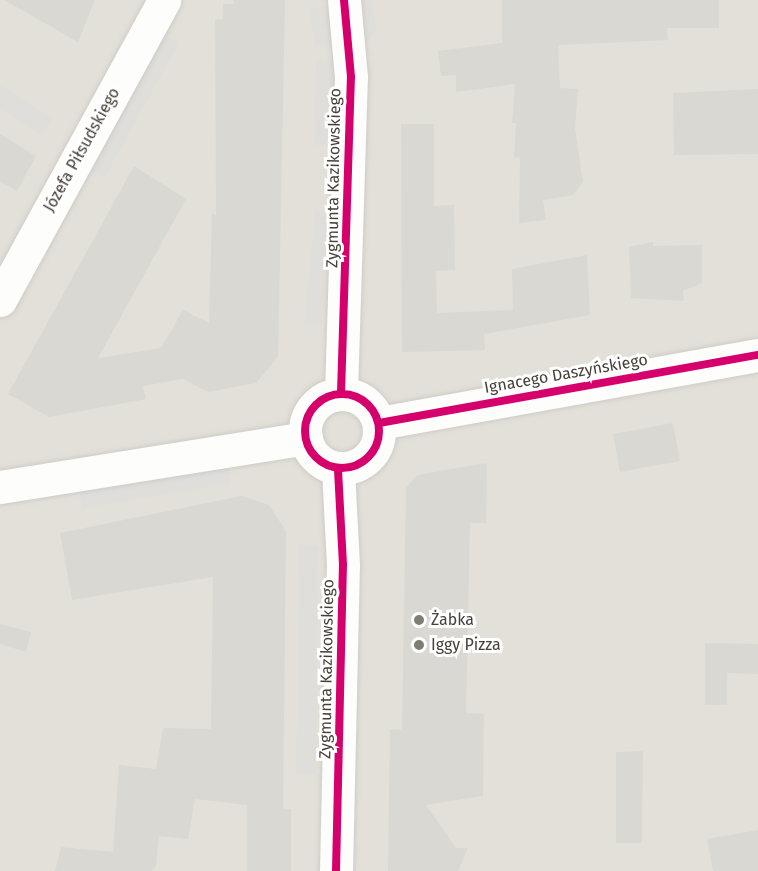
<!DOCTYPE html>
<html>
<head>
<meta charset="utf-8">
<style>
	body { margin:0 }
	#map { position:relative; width:758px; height:871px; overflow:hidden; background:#f0efea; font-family:"Fira Sans",sans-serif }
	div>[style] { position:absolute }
	.residential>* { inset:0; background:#e3e0d9 }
	.parking>* { inset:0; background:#dfdeda }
	.building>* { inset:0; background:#d9d8d3 }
	.roads { filter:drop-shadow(0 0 2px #ceccc8) drop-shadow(0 0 2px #ceccc8) }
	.minor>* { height:33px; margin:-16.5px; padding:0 16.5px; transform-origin:16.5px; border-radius:16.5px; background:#fdfdfc }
	.minor>.ring { margin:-16.5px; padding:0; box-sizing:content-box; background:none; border:33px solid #fdfdfc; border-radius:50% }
	.cycleway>* { height:8px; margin:-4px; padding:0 4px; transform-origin:4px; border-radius:4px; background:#d6006c }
	.cycleway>.ring { margin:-4px; padding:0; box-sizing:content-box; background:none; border:8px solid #d6006c; border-radius:50% }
	.dots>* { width:16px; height:16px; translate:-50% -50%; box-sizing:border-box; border:3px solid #fff; border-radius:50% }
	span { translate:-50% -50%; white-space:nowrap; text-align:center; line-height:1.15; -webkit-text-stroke:6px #fff; paint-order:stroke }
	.street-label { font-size:16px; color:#454038 }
	.poi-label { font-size:16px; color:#454038 }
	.left { translate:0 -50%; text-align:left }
</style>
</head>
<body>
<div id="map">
	<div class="residential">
		<i style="clip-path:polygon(0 0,758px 0,758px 871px,0 871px)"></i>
	</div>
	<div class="parking">
		<i style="clip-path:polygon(362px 0,372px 0,377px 30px,368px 42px)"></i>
		<i style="clip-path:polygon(327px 6px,334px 42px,315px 46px,308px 10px)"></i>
		<i style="clip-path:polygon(162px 34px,179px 43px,105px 177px,89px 168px)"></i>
		<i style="clip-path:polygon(316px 60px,335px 61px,333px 146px,314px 145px)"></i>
		<i style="clip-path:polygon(0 85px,53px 118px,42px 135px,0 109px)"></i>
		<i style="clip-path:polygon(315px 211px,331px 211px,322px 324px,304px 323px)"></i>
		<i style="clip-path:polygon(228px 465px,231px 484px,82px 508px,79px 489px)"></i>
		<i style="clip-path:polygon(299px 545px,318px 545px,316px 775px,296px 775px)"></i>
	</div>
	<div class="building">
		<i style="clip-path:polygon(4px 0,95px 0,78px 42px)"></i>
		<i style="clip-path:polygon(234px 0,285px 0,278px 357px,256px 383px,208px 392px,183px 379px,143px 386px,146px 399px,49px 417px,8px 394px,134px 166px,186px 199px,98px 358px,161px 348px,183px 310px,209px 323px,212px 213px,216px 216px,215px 19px,223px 19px,223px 4px,234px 4px)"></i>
		<i style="clip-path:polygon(502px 0,719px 0,719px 28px,667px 28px,668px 40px,558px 45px,560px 88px,578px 89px,575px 128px,583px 182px,573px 195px,543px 200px,546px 220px,519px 223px,520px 157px,514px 158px,516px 123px,512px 123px,515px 84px,456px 92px,456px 75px,441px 76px,438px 51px,502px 43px)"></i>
		<i style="clip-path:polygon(758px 89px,758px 154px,674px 155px,673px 93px)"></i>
		<i style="clip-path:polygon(401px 124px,434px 124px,434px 206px,454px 205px,455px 270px,436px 271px,437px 313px,513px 310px,512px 269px,587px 255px,590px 315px,484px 334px,485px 350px,402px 352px)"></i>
		<i style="clip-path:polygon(0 134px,36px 156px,17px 191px,0 181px)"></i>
		<i style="clip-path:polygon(653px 242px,653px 246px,702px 245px,702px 283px,683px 291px,684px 301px,631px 298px,629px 247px)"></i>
		<i style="clip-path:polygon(673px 423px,680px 461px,620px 472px,613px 434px)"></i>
		<i style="clip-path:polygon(487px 463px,486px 523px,470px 523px,466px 713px,484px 714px,483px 796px,426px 805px,456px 848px,468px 848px,458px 871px,388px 871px,390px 729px,402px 730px,406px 488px,417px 475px)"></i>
		<i style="clip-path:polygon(241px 496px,269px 505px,286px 531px,283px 809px,291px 809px,291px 871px,247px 871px,247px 805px,195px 799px,188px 839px,159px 836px,156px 867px,151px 871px,55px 871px,61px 847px,113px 852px,119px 765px,156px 769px,163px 728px,211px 729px,213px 577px,72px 600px,60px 533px)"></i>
		<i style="clip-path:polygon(0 624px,31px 632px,26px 652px,0 644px)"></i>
		<i style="clip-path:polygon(705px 643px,758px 644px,758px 674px,727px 673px,727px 705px,705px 705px)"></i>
		<i style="clip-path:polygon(643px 751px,642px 843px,616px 843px,616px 752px)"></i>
		<i style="clip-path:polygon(758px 830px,758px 871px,713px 871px,707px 839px)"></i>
	</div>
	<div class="roads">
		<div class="minor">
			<i style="left:0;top:300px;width:342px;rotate:-61.3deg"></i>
			<i style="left:341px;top:393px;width:316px;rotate:-88.2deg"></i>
			<i style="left:351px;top:77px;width:77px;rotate:-95.2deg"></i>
			<i class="ring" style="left:305px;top:394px;width:41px;height:41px"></i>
			<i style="left:379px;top:423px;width:385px;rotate:-10.2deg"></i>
			<i style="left:0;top:487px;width:310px;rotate:-9.1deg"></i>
			<i style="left:336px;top:871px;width:306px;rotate:-88.7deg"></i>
			<i style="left:343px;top:565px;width:97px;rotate:-93deg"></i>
		</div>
	</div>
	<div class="cycleway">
		<i style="left:341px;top:393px;width:316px;rotate:-88.2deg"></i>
		<i style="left:351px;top:77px;width:77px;rotate:-95.2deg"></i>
		<i class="ring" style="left:305px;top:394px;width:66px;height:66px"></i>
		<i style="left:379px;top:423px;width:385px;rotate:-10.2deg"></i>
		<i style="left:336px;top:871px;width:306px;rotate:-88.7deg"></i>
		<i style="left:343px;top:565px;width:97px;rotate:-93deg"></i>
	</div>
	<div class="dots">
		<i style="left:419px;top:620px;background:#817d76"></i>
		<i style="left:419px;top:645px;background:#817d76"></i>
	</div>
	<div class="street-label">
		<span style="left:82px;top:150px;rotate:-61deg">Józefa Piłsudskiego</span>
		<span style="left:334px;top:178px;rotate:-89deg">Zygmunta Kazikowskiego</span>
		<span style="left:566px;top:374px;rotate:-10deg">Ignacego Daszyńskiego</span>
		<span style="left:327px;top:669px;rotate:-89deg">Zygmunta Kazikowskiego</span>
	</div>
	<div class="poi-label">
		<span class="left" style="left:431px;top:620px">Żabka</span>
		<span class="left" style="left:431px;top:645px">Iggy Pizza</span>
	</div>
</div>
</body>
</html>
